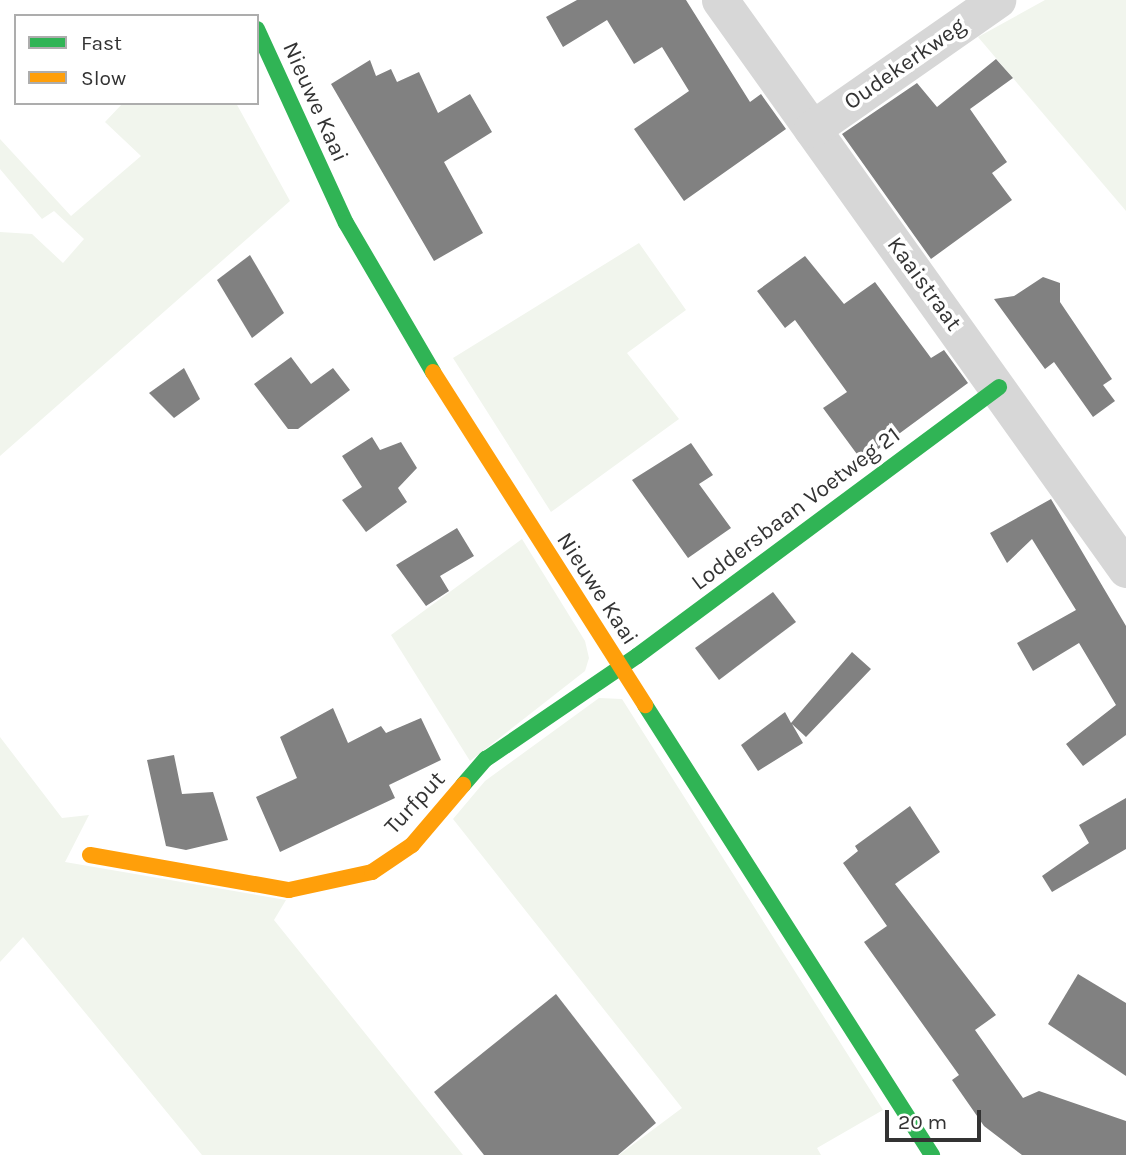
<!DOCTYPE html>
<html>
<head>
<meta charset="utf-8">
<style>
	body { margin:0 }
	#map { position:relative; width:1126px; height:1155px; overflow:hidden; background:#fff; font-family:Karla,sans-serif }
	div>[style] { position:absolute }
	.green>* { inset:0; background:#f1f5ed }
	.building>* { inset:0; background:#818181 }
	.street>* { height:37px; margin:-18.5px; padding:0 18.5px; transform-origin:18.5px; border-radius:18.5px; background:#d7d7d7 }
	.fast>* { height:16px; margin:-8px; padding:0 8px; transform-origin:8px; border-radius:8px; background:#30b455 }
	.slow>* { height:16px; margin:-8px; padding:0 8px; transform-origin:8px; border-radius:8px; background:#ff9f0a }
	span { translate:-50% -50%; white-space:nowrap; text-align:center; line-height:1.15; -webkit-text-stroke:7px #fff; paint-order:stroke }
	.street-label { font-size:23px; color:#333 }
	.legend { position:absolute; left:14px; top:14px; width:245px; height:91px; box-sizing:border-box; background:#fff; border:2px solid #adadad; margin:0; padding:9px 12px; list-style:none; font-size:21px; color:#333 }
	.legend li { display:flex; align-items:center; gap:14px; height:35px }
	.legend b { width:35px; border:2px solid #adadad }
	.scale { position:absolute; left:885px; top:1110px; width:96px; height:32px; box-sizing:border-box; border:4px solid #333; border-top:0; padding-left:9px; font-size:21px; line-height:24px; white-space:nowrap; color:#333; -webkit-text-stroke:5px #fff; paint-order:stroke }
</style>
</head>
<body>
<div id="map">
	<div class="green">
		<i style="clip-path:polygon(1045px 0,1126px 0,1126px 211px,978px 37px)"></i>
		<i style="clip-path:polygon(123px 103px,236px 103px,290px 201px,0 456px,0 232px,32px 234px,63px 263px,84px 239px,54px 211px,42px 219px,0 169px,0 139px,71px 216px,141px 156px,105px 122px)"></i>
		<i style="clip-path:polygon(639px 243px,686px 310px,627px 353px,679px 419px,551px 512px,453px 358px)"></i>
		<i style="clip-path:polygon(522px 539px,585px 641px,589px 658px,585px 671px,470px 761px,391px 635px)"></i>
		<i style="clip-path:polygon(599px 698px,622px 699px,883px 1110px,817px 1148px,821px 1155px,619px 1155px,682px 1108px,453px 819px,485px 781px)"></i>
		<i style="clip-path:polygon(0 737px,62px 818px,89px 815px,65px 862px,286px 900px,274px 920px,463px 1155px,202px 1155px,23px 937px,0 962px)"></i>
	</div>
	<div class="building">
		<i style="clip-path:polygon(577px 0,686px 0,750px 102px,761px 94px,786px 129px,684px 201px,634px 129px,689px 91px,662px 47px,634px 64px,607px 20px,563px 47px,546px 17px)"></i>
		<i style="clip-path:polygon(996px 59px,1013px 78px,970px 109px,1007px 162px,992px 173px,1012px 200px,931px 259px,842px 134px,917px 83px,937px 107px)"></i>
		<i style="clip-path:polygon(370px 60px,376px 76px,391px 69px,397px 82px,419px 72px,438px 113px,470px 94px,492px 132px,444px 162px,483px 233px,434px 261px,331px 84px)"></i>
		<i style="clip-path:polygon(250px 255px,284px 313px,252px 338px,217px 280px)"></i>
		<i style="clip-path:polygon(805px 256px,844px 304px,875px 282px,931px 358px,944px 350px,968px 383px,862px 461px,823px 408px,847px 392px,795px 320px,785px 328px,757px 291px)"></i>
		<i style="clip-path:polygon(1043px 277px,1060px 283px,1060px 302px,1112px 379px,1103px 385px,1115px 401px,1093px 417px,1054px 362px,1045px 369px,994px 299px,1014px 296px)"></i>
		<i style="clip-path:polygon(291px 357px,311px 384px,333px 368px,350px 390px,298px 429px,288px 429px,254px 384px)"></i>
		<i style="clip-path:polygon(184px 368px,200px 399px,174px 418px,149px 393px)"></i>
		<i style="clip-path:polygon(372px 437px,380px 450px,401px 442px,417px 468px,398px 488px,407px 502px,366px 532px,342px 500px,362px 487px,342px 456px)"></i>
		<i style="clip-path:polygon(691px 443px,713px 475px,699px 484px,731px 528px,688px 558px,632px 480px)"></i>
		<i style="clip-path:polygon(1051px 499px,1126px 626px,1126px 735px,1083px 766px,1066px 744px,1116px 705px,1079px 643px,1033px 671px,1017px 643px,1076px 610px,1032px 539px,1007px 563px,990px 533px)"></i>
		<i style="clip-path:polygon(457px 528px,474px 556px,440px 576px,449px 591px,426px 606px,396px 565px)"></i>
		<i style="clip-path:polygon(773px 592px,796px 622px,719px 680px,695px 648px)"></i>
		<i style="clip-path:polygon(852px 652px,871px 669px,806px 737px,792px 724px,803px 743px,758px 771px,741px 745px,785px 712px,791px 723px)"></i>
		<i style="clip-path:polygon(333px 708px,348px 743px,381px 726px,386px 733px,421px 718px,441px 760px,389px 785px,395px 798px,280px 852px,256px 797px,297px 778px,280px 737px)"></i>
		<i style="clip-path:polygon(174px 755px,182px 794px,213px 792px,228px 840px,186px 850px,166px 846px,147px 760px)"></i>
		<i style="clip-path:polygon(1126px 798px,1126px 849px,1052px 892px,1042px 876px,1089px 843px,1079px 825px)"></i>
		<i style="clip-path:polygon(910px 806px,940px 852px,895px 884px,996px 1015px,975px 1030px,1023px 1098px,1039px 1091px,1126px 1121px,1126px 1155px,1022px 1155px,984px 1126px,952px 1080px,959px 1075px,864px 942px,887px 926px,843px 863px,858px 851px,855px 846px)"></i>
		<i style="clip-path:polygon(1078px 974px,1126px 1003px,1126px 1076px,1048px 1024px)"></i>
		<i style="clip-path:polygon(556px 994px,656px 1123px,618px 1155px,484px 1155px,434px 1092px)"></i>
	</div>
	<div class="street">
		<i style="left:720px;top:0;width:699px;rotate:54.49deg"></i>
		<i style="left:812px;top:129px;width:226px;rotate:-34.9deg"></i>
	</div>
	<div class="fast">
		<i style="left:257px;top:29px;width:213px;rotate:65.4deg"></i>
		<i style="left:346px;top:223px;width:173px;rotate:59.7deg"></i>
		<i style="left:645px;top:705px;width:534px;rotate:57.47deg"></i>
		<i style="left:463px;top:785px;width:35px;rotate:-49deg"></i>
		<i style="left:486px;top:759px;width:183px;rotate:-34.3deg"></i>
		<i style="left:637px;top:656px;width:451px;rotate:-36.6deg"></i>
	</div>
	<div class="slow">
		<i style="left:433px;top:372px;width:395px;rotate:57.5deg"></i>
		<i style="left:90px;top:855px;width:202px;rotate:10deg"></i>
		<i style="left:289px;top:890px;width:85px;rotate:-12.2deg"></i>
		<i style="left:372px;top:872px;width:48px;rotate:-34deg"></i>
		<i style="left:412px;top:845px;width:79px;rotate:-49.6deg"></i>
	</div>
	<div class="street-label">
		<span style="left:905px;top:64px;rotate:-35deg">Oudekerkweg</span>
		<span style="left:315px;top:102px;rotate:66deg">Nieuwe Kaai</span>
		<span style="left:924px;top:284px;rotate:54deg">Kaaistraat</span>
		<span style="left:796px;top:509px;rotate:-37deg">Loddersbaan Voetweg 21</span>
		<span style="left:597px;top:589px;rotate:57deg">Nieuwe Kaai</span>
		<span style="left:415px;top:803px;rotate:-47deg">Turfput</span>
	</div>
	<ul class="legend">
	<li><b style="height:9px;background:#30b455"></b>Fast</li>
	<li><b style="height:9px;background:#ff9f0a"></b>Slow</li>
	</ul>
	<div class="scale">20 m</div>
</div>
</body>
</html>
